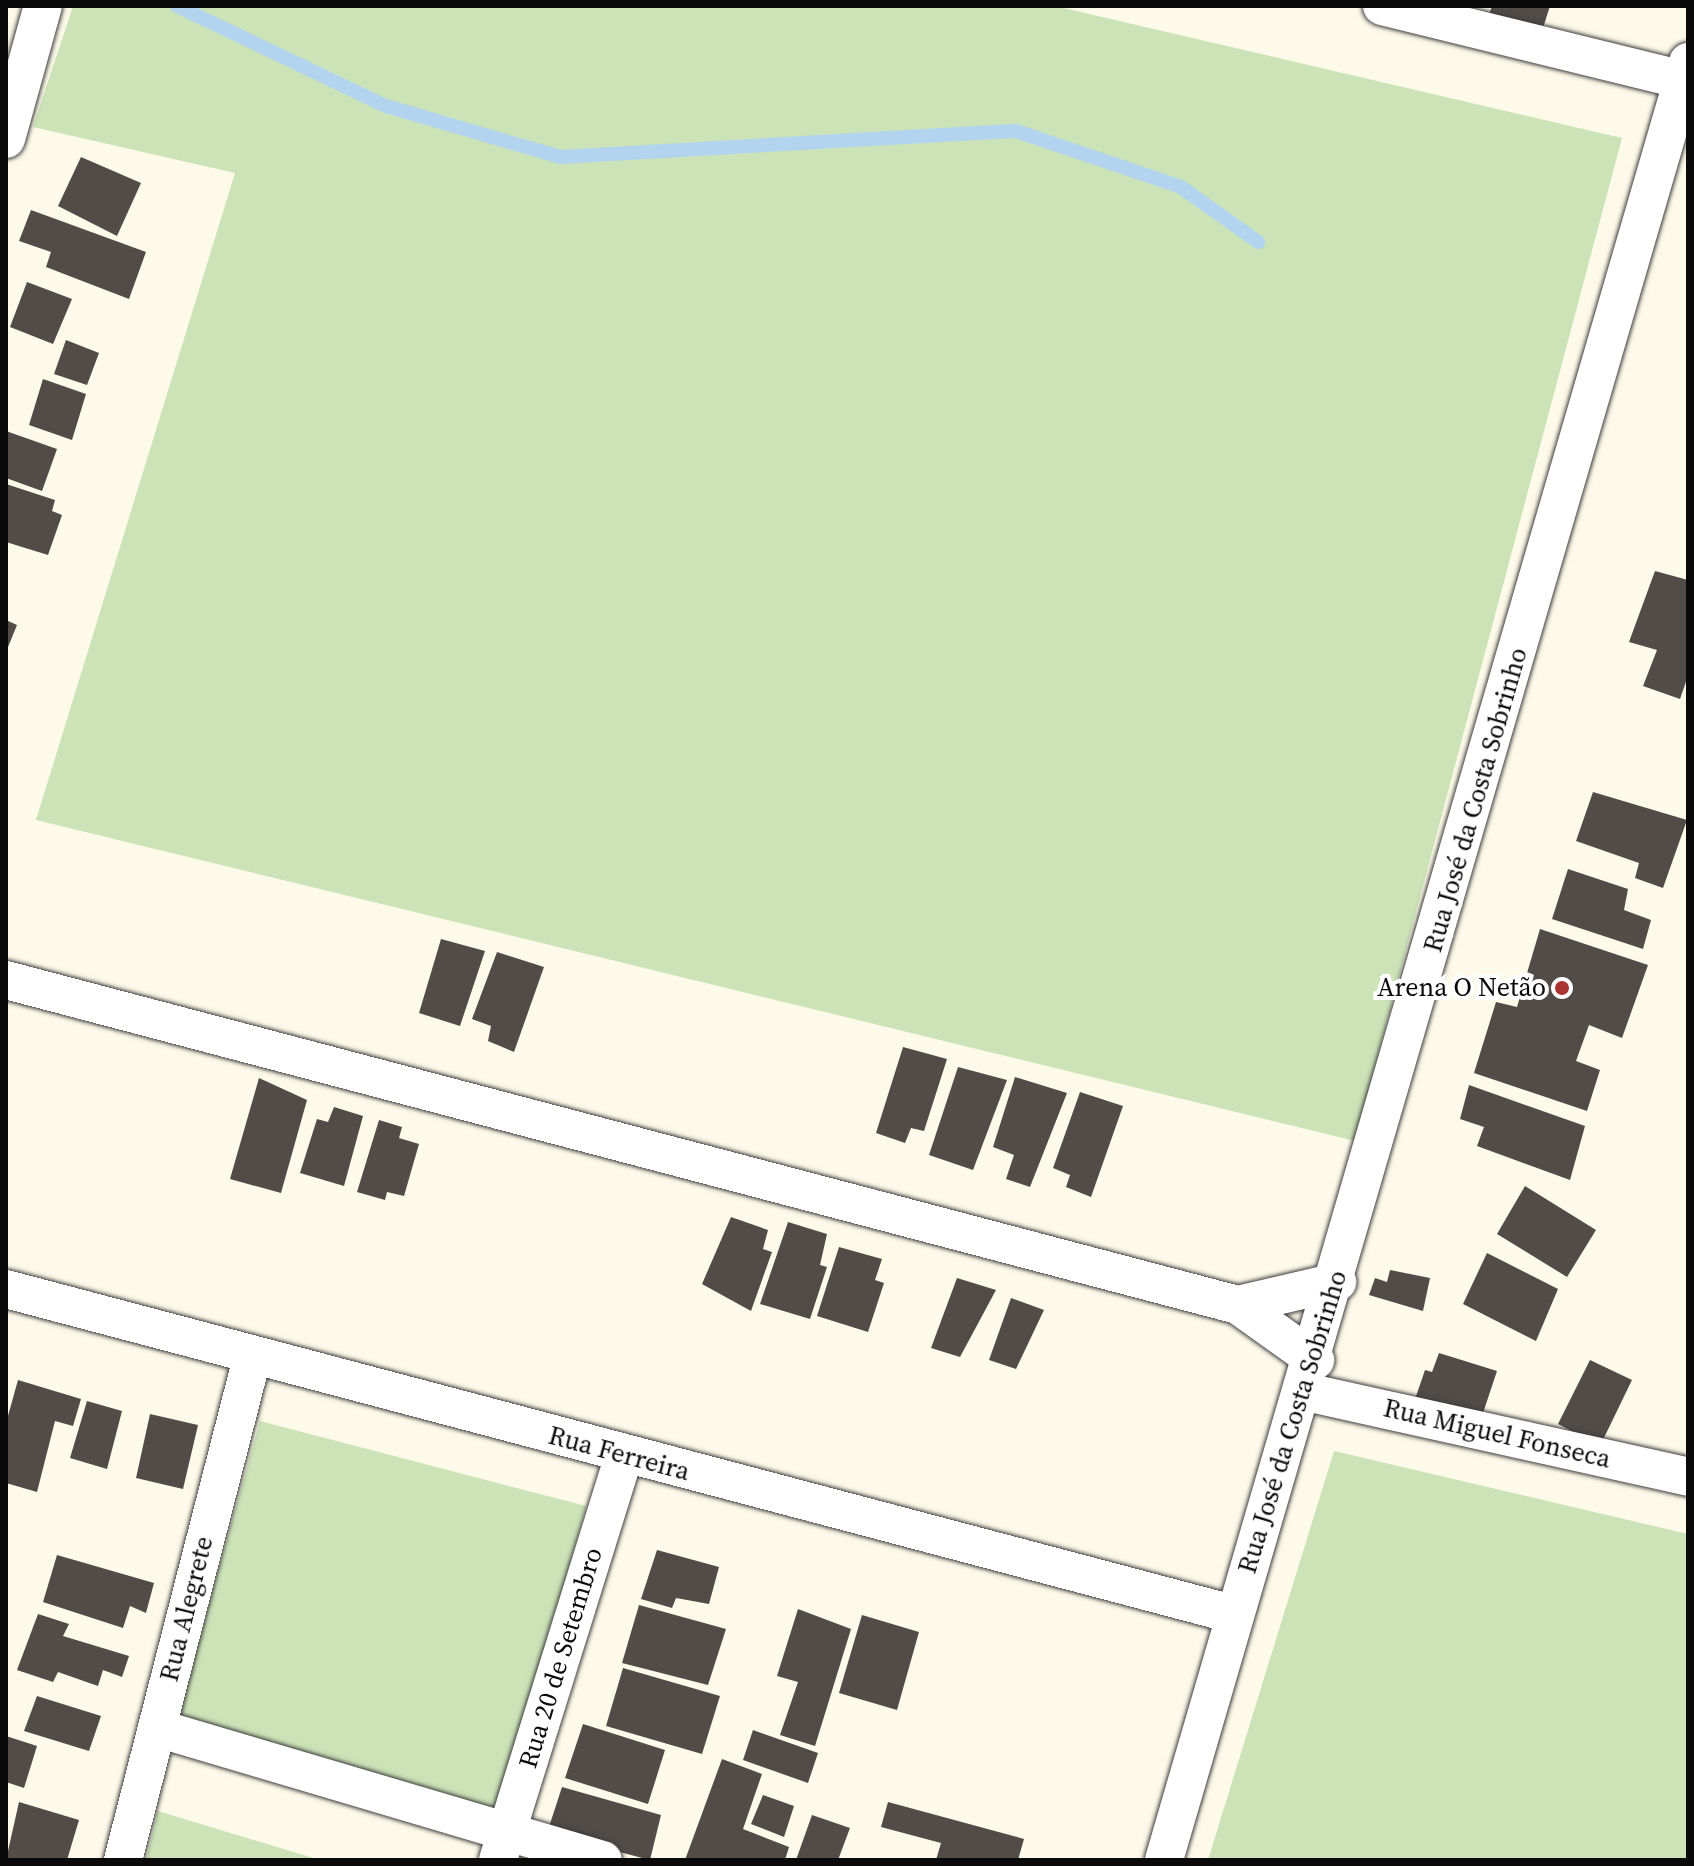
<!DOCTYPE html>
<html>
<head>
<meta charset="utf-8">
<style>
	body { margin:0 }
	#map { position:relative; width:1694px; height:1866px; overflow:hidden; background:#fdfae9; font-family:"Source Serif 4",serif }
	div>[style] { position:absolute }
	.green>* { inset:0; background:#cbe3b7 }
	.stream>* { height:14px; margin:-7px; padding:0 7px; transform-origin:7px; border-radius:7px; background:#b3d4ef }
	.building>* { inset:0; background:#514c48 }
	.roads { filter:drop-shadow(0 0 2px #3d3d3d) drop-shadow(0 0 2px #3d3d3d) }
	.minor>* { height:38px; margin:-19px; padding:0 19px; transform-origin:19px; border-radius:19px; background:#fff }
	.dots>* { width:22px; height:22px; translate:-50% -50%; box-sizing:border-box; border:4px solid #fff; border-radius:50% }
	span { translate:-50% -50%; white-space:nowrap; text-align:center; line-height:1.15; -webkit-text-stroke:8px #fff; paint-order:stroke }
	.street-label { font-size:26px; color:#0a0a0a }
	.poi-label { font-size:26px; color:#0a0a0a }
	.right { translate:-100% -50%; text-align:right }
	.frame { position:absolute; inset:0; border:8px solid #0a0a0a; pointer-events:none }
</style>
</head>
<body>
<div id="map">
	<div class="green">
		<i style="clip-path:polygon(73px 6px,1055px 6px,1622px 138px,1355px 1141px,36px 820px,235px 173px,33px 127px)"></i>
		<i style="clip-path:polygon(260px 1421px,586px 1506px,500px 1819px,176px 1723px)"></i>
		<i style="clip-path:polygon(1334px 1451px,1688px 1534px,1688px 1860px,1208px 1860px)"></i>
		<i style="clip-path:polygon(158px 1811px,320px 1860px,146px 1860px)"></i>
	</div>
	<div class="stream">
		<i style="left:177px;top:6px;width:232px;rotate:25.6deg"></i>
		<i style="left:386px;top:106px;width:181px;rotate:16.3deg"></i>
		<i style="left:560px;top:157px;width:457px;rotate:-3.3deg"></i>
		<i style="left:1016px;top:131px;width:174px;rotate:18.7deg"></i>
		<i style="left:1181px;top:187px;width:95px;rotate:35.5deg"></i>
	</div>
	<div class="building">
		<i style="clip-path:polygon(1492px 6px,1550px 6px,1543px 28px,1489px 15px)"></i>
		<i style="clip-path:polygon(81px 157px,141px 183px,117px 236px,58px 206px)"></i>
		<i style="clip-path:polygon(31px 210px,146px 252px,129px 299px,46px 267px,51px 252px,19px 241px)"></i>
		<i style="clip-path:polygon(27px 282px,72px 299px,53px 344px,10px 327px)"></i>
		<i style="clip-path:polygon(66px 340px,99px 353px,87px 385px,54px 374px)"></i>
		<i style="clip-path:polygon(43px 379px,86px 394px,72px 440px,29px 425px)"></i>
		<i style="clip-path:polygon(6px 431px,57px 449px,42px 491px,6px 478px)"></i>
		<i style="clip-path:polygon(6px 484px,55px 500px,52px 511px,62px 515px,48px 555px,6px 542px)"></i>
		<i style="clip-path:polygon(1655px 571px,1688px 580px,1688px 676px,1680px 699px,1643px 686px,1657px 650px,1629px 642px)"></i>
		<i style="clip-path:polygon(6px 620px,17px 625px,6px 652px)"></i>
		<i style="clip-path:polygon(1593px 792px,1687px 820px,1663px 888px,1635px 878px,1639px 863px,1576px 841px)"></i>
		<i style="clip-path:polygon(1568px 869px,1628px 889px,1624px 910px,1651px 920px,1643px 949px,1552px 919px)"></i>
		<i style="clip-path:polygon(1540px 929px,1648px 965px,1622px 1038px,1589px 1025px,1576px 1061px,1600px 1070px,1587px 1111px,1474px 1073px,1496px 1002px,1517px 1007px)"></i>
		<i style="clip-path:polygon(441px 939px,485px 951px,460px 1026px,419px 1013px)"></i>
		<i style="clip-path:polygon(497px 952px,544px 967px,514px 1052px,488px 1041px,491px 1026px,472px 1019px)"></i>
		<i style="clip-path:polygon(903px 1047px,947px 1059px,924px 1131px,911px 1128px,905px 1143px,876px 1133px)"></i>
		<i style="clip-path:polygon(958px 1067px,1007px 1080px,973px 1170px,929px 1155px)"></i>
		<i style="clip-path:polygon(1015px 1077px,1067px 1093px,1030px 1187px,1006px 1179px,1014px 1155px,993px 1147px)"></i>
		<i style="clip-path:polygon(259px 1078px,307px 1100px,281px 1193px,230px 1179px)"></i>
		<i style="clip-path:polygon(1469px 1085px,1585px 1126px,1570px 1180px,1477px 1146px,1484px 1127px,1460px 1119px)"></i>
		<i style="clip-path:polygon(1080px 1092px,1123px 1106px,1091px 1197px,1066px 1187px,1070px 1175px,1053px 1168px)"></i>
		<i style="clip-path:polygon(334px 1107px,363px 1116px,344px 1186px,300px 1173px,317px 1119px,328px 1122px)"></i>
		<i style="clip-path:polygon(379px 1120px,402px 1127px,399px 1138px,419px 1144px,404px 1196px,387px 1192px,385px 1200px,357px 1192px)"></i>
		<i style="clip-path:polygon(1525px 1186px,1596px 1230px,1567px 1277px,1497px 1234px)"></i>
		<i style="clip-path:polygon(731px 1217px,768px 1230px,763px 1249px,772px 1252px,751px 1311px,702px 1284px)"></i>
		<i style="clip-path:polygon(788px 1222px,827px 1234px,820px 1265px,827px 1267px,810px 1319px,760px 1304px)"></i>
		<i style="clip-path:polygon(839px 1247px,882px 1259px,875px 1280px,884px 1283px,868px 1332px,817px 1316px)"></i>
		<i style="clip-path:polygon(1487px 1253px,1558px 1289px,1536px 1341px,1463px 1304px)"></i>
		<i style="clip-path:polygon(1390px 1270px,1430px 1278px,1423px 1311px,1369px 1295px,1375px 1278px,1387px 1282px)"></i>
		<i style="clip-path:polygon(957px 1278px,996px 1290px,960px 1357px,931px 1348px)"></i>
		<i style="clip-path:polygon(1011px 1298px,1044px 1310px,1016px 1369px,989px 1360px)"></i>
		<i style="clip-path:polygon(1439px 1353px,1497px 1371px,1479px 1425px,1412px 1408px,1425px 1370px,1432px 1372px)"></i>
		<i style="clip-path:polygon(1590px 1360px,1632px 1380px,1600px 1446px,1558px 1424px)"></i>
		<i style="clip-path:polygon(18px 1380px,81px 1399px,73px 1426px,55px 1421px,37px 1492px,6px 1483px,6px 1423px)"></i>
		<i style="clip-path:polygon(87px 1401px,122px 1411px,107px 1469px,70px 1458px)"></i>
		<i style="clip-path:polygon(150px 1414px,198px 1425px,183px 1489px,136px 1478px)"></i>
		<i style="clip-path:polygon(657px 1550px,719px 1567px,709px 1604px,676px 1598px,672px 1608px,641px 1599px)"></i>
		<i style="clip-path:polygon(57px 1555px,154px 1583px,146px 1613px,130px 1606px,123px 1628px,43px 1602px)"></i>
		<i style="clip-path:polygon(639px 1605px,726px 1629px,708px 1685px,622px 1663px)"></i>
		<i style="clip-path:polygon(798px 1609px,851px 1629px,815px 1746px,780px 1735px,798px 1682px,777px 1676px)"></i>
		<i style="clip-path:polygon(38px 1614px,69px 1624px,63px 1636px,129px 1656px,122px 1677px,103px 1670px,98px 1686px,58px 1672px,53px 1682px,17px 1670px)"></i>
		<i style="clip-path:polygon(862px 1615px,919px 1632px,897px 1710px,839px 1693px)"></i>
		<i style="clip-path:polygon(623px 1668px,720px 1696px,702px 1754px,606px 1726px)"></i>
		<i style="clip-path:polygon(37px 1696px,101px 1716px,89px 1751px,24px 1731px)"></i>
		<i style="clip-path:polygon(583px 1724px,665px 1750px,648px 1804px,565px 1778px)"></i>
		<i style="clip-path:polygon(753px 1730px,818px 1753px,808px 1783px,743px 1760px)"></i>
		<i style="clip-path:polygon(6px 1736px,37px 1746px,24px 1788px,6px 1782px)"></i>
		<i style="clip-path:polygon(722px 1759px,762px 1774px,743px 1829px,789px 1847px,785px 1860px,685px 1860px)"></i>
		<i style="clip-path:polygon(562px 1787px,661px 1815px,650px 1860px,547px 1833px)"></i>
		<i style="clip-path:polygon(763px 1795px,794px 1806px,784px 1837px,751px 1824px)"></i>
		<i style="clip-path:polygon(19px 1802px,79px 1820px,67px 1860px,6px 1860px)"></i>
		<i style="clip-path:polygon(888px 1802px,1024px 1839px,1018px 1860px,936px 1860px,941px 1843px,881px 1827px)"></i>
		<i style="clip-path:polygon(812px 1815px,850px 1828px,838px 1860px,796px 1860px)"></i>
	</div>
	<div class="roads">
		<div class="minor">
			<i style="left:1382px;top:6px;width:310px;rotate:13.8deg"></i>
			<i style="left:6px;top:139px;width:138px;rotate:-74.5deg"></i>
			<i style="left:6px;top:980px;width:1274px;rotate:14.78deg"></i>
			<i style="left:1238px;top:1305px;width:95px;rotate:35.5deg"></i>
			<i style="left:6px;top:1289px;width:1269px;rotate:14.84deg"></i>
			<i style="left:1238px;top:1305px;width:102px;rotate:-13.1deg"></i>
			<i style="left:1306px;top:1392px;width:391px;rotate:12.5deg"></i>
			<i style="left:157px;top:1728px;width:465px;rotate:16.5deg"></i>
			<i style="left:123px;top:1860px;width:518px;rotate:-75.59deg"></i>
			<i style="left:498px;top:1860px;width:423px;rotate:-72.7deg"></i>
			<i style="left:1164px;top:1860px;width:1873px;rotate:-73.75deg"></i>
		</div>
	</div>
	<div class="dots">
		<i style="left:1562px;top:988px;background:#aa3431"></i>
	</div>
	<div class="street-label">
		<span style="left:1476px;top:800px;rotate:-74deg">Rua José da Costa Sobrinho</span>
		<span style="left:1293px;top:1422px;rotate:-73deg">Rua José da Costa Sobrinho</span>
		<span style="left:1497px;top:1434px;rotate:13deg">Rua Miguel Fonseca</span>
		<span style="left:619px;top:1454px;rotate:15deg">Rua Ferreira</span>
		<span style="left:187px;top:1609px;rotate:-76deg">Rua Alegrete</span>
		<span style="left:561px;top:1658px;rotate:-73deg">Rua 20 de Setembro</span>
	</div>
	<div class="poi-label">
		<span class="right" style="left:1546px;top:988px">Arena O Netão</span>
	</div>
	<div class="frame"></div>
</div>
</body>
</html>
